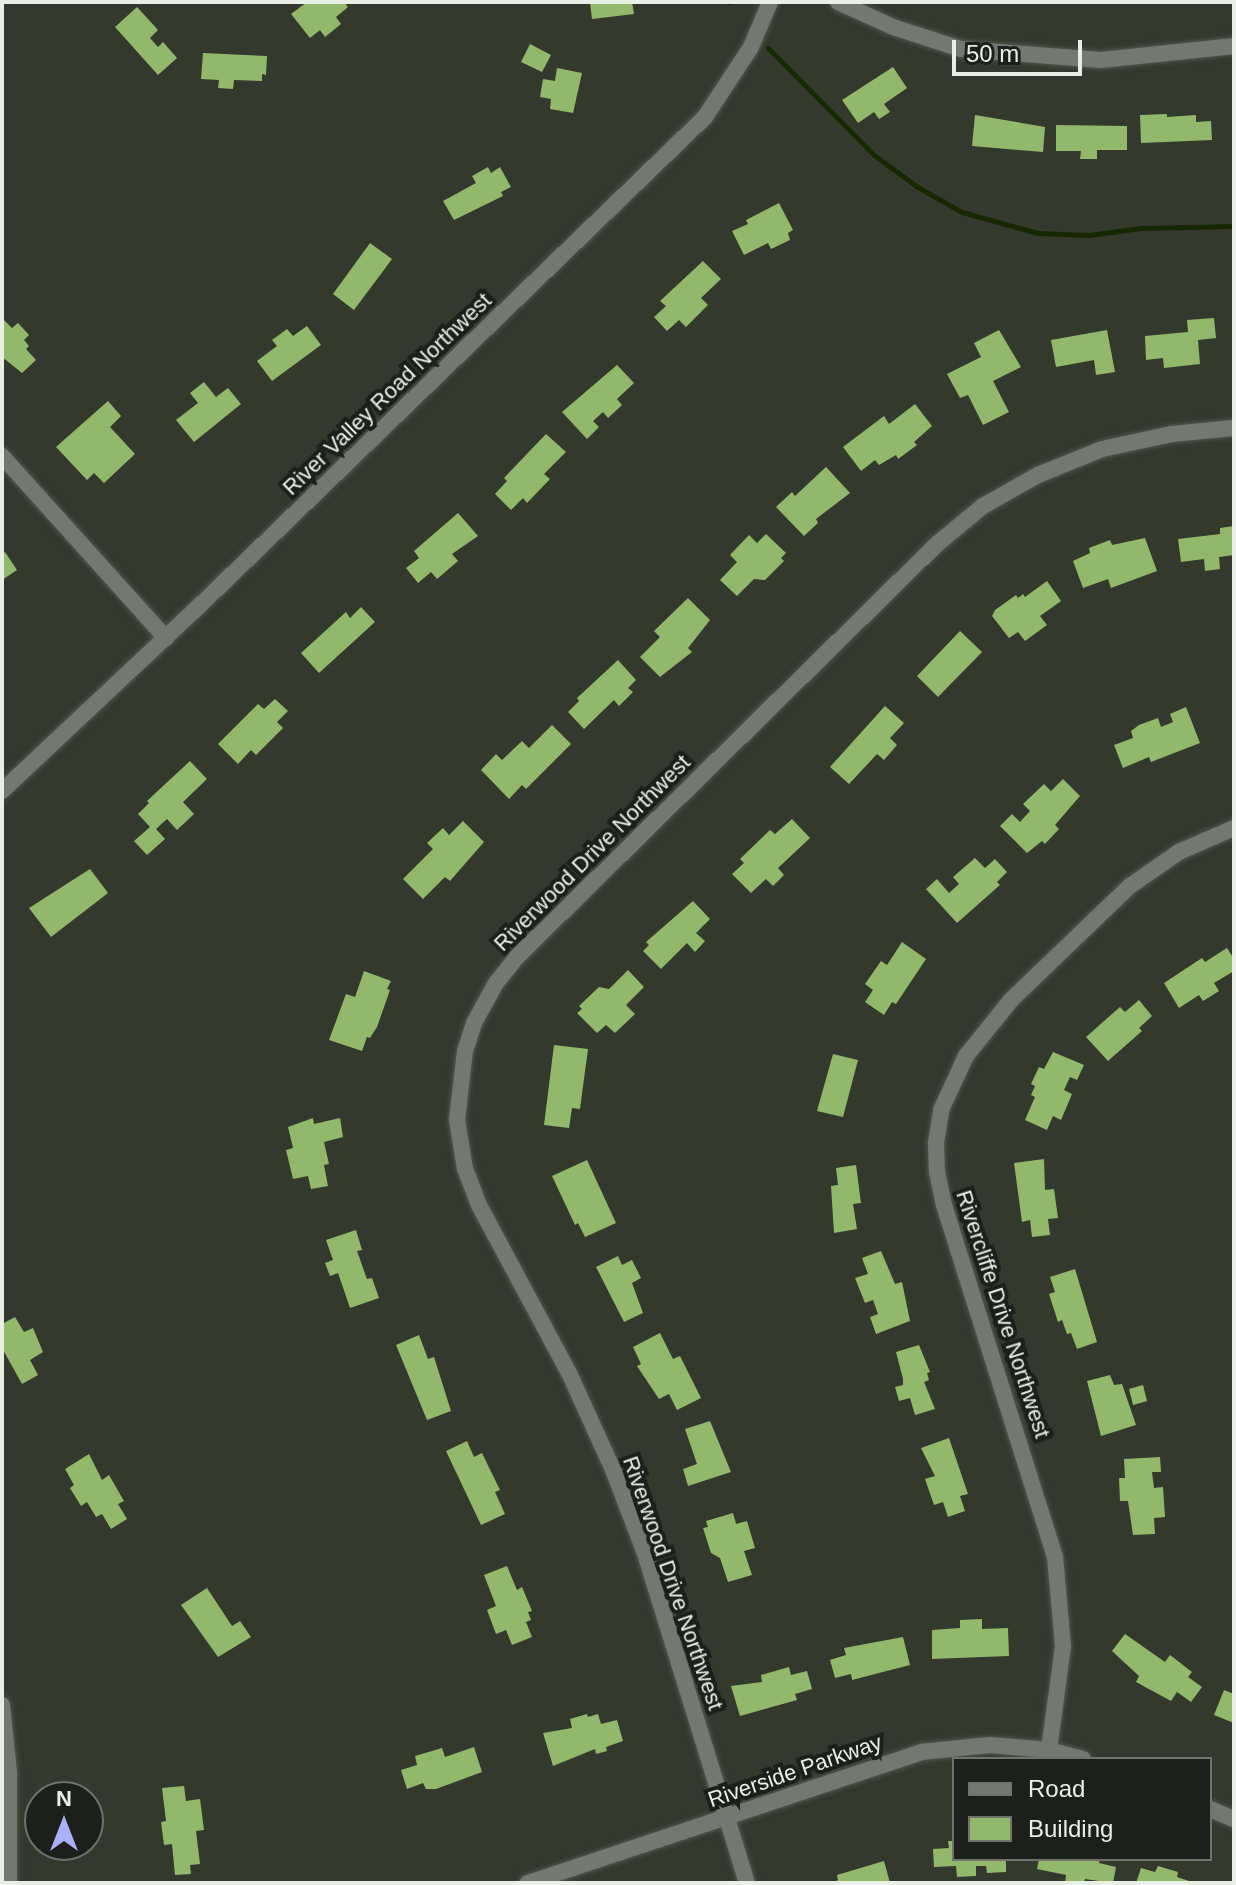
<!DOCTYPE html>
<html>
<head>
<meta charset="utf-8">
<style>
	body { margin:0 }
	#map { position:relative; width:1236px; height:1885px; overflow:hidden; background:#333a2d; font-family:Arial,sans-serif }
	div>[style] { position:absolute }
	.stream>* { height:5px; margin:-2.5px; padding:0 2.5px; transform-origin:2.5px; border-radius:2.5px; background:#162800 }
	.building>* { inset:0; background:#92b96b }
	.roads { filter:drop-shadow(0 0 2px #50574b) drop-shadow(0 0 2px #50574b) }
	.minor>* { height:16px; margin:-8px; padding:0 8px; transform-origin:8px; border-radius:8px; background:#747871 }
	.tertiary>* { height:16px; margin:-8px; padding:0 8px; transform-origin:8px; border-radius:8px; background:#747871 }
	span { translate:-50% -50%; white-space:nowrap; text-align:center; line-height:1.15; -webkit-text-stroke:8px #1d201a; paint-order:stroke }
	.street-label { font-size:22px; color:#eaefe6 }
	.frame { position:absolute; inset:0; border:4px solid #eaefe6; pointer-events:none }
	.legend { position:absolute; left:952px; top:1757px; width:260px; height:104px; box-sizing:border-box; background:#1d201a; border:2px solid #6f736c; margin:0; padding:10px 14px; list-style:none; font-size:24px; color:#eaefe6 }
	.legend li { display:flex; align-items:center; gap:16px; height:40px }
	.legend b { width:40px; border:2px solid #6f736c }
	.north { position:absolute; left:24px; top:1781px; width:80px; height:80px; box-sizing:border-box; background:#1d201a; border:2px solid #6f736c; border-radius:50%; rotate:0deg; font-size:22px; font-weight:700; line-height:32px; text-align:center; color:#eaefe6 }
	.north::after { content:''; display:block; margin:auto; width:28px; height:36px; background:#aab0fb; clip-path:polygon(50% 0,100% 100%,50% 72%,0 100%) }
	.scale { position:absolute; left:952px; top:40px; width:130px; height:36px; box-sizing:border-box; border:4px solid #eaefe6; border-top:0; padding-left:10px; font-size:24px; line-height:28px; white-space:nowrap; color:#eaefe6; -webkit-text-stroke:6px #1d201a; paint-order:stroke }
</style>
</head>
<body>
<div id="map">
	<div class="stream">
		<i style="left:729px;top:2px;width:1px"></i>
		<i style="left:768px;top:48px;width:151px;rotate:45.3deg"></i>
		<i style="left:874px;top:155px;width:52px;rotate:36.4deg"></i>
		<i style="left:916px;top:186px;width:53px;rotate:29.5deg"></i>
		<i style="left:962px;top:212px;width:78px;rotate:15.6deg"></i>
		<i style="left:1037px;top:233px;width:52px;rotate:2.2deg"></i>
		<i style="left:1089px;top:235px;width:52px;rotate:-7.7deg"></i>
		<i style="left:1141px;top:228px;width:93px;rotate:-1.2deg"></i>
	</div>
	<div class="building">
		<i style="clip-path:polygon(307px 2px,344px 2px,348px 7px,336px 17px,341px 24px,325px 37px,320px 30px,310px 38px,291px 14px)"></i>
		<i style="clip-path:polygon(590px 2px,632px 2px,634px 14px,592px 19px)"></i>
		<i style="clip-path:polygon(137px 7px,158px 30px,150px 38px,158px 47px,163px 42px,177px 58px,158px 75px,115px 27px)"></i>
		<i style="clip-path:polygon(530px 44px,551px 55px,542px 72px,521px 62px)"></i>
		<i style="clip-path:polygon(203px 53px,267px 56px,266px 75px,262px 74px,262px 81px,234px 80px,233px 89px,218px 88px,219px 80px,201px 79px)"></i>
		<i style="clip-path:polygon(893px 67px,907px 88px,884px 104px,890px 112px,879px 119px,874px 112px,858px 123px,842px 100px)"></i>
		<i style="clip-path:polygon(557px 68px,582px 73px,573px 113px,550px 109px,551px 99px,540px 97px,543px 79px,555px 81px)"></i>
		<i style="clip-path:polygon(1167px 114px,1167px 117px,1196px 115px,1196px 122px,1211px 121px,1212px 140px,1141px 143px,1140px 115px)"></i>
		<i style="clip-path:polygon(975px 115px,1045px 127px,1043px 152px,972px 146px)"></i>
		<i style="clip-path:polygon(1056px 125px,1127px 126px,1127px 150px,1097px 150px,1097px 159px,1080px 159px,1081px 151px,1056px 151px)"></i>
		<i style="clip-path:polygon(488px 167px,491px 173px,500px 167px,511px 187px,501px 192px,503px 196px,454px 220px,443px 201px,476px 183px,472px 176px)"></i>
		<i style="clip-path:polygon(779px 203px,793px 230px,788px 233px,790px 240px,771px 249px,768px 243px,744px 255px,732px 231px,748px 224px,746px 220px)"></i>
		<i style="clip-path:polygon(370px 243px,392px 259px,354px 310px,333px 294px)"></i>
		<i style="clip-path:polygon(703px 261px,721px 279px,701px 298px,708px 305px,686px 327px,679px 320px,667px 331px,654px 317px,666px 306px,660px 301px)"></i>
		<i style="clip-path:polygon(2px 318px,12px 328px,18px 323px,29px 335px,24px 340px,29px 346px,26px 349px,36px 360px,22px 373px,2px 357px)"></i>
		<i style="clip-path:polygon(1214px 318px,1216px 338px,1198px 340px,1200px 364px,1164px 368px,1163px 358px,1146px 360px,1145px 336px,1188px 332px,1187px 320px)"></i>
		<i style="clip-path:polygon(307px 326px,321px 345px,272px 381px,257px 361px,277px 346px,272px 340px,287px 329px,293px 336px)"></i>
		<i style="clip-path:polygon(999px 330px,1021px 367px,993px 381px,1009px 412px,983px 425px,968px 395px,960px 398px,947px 374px,981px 357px,974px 343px)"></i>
		<i style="clip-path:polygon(1107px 330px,1115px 372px,1096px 375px,1094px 360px,1056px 367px,1051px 340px)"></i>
		<i style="clip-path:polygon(617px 365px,634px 383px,617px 399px,622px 405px,608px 418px,603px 412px,593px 421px,599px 427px,587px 439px,562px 412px)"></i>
		<i style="clip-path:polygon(204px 382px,216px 397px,228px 388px,241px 404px,194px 442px,176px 420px,198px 403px,190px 393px)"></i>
		<i style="clip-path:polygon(108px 401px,121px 416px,110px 427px,135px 454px,104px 483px,94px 473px,87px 480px,56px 447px)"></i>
		<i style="clip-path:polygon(915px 404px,932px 426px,914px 442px,917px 445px,898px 459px,896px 455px,879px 465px,875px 460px,861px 471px,843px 447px,884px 416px,889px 424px)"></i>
		<i style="clip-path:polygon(546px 434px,566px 452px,544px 474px,550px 479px,527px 503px,523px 498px,511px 510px,495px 494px,507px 481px,504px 478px)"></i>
		<i style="clip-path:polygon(826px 467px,850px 493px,816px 519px,818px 523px,804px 536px,776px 507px,792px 492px,795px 496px)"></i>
		<i style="clip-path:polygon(458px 513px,478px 536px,452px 554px,458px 561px,437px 579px,431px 572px,418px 583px,406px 568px,419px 558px,414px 551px)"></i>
		<i style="clip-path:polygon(1234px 526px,1234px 555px,1219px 557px,1220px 569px,1205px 571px,1204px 559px,1181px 562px,1178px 539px,1220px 534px,1220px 528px)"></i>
		<i style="clip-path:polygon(766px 534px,786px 553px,781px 558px,784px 561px,765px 580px,754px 579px,737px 596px,720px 580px,737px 562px,730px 555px,749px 535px,757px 543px)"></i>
		<i style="clip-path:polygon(1145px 538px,1157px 571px,1111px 588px,1108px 579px,1083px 588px,1073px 561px,1090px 553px,1089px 548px,1110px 540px,1112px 545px)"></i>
		<i style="clip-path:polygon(5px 552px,17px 570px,2px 580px,2px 554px)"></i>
		<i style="clip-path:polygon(1047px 581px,1061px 601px,1040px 616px,1047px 625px,1025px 641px,1018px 632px,1009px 638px,992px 616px,995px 610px,1016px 595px,1018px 598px,1023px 594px,1025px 597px)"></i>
		<i style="clip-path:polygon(688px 598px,710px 620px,688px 648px,692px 652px,660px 677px,640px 657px,660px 637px,654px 631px)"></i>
		<i style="clip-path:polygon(361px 607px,375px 622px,319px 673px,301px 653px,346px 612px,350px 618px)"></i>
		<i style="clip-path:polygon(960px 631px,982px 652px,938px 697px,917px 676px)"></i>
		<i style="clip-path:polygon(618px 660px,636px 680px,628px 688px,633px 692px,619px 706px,614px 700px,584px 729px,568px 712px,579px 701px,577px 698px)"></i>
		<i style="clip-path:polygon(275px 699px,288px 711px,277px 722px,283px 728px,256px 755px,251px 750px,238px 764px,218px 744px,258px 704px,264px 709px)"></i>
		<i style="clip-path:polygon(885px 706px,904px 723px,890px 738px,897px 745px,884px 760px,877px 754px,849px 784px,830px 767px)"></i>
		<i style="clip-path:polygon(1186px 707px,1200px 743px,1151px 762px,1149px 757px,1123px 768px,1114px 745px,1133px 738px,1131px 731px,1139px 725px,1158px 718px,1161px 727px,1173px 722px,1170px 714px)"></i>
		<i style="clip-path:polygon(552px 725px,571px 744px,526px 789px,522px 785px,509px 799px,481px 770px,496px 754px,502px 760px,522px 741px,529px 748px)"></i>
		<i style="clip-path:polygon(190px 761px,207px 779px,183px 802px,194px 814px,177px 830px,167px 819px,156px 829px,165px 839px,147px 855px,134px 841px,150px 827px,138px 814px,149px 803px,147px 801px)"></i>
		<i style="clip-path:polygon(1063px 779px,1080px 796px,1055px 825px,1059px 829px,1045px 844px,1042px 841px,1027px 853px,1000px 826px,1012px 814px,1020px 822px,1030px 811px,1023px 804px,1044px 784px,1051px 791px)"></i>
		<i style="clip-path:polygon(792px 819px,810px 838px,778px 868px,784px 875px,773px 886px,766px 879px,751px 893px,732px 874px,744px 863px,740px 859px,770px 830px,775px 834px)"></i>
		<i style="clip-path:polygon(463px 821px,484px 842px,450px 881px,445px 877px,423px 899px,403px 879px,433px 849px,427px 843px,443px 828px,449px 835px)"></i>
		<i style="clip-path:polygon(975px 858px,985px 868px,995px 859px,1007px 872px,997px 882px,1000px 885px,957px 923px,926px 889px,937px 879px,949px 893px,959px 884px,953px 877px)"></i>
		<i style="clip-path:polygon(90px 869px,108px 893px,51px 937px,29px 908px)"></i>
		<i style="clip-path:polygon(693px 901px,710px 919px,696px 933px,705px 941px,695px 952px,687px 943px,661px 969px,643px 951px,649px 945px,646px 942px)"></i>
		<i style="clip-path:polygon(902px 942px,926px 959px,896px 1004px,892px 1002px,884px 1015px,865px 1002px,873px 990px,865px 984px,881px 961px,887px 965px)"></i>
		<i style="clip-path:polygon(1227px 948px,1234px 959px,1234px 971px,1214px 983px,1219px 991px,1203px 1001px,1199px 995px,1179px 1008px,1164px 983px,1202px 958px,1205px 962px)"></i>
		<i style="clip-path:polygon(628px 970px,644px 987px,626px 1005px,635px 1014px,615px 1033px,606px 1025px,597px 1033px,577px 1013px,582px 1009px,579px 1006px,599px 987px,609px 989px)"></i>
		<i style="clip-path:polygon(364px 971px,391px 981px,387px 989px,390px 990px,377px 1027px,370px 1038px,367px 1037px,362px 1051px,329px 1040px,346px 994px,355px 997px)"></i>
		<i style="clip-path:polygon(1139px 1000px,1152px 1016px,1139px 1028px,1142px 1031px,1108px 1061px,1086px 1037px,1120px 1007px,1125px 1012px)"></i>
		<i style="clip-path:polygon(554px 1045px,588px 1049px,580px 1109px,572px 1108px,569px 1128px,544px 1125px)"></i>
		<i style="clip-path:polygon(1053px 1052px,1084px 1065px,1077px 1080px,1070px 1077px,1064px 1090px,1072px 1094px,1061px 1120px,1053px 1116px,1047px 1130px,1025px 1120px,1035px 1097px,1031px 1095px,1035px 1086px,1031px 1084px,1039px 1067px,1044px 1069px)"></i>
		<i style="clip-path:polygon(833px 1054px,858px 1060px,843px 1117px,817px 1111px)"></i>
		<i style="clip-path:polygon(313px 1118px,314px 1124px,340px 1118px,343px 1137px,324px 1142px,329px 1164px,324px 1165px,328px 1186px,311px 1189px,308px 1176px,293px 1179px,286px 1150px,293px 1148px,288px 1127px)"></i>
		<i style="clip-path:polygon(1044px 1159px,1045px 1190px,1054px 1189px,1058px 1218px,1048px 1219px,1050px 1235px,1032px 1237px,1030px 1220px,1022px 1222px,1014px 1163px)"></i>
		<i style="clip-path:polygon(587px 1160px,616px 1223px,585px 1237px,578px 1223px,575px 1225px,552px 1176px)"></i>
		<i style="clip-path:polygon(856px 1165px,861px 1203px,853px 1204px,857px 1229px,834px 1233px,831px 1186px,838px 1185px,836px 1168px)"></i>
		<i style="clip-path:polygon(356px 1230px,362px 1250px,357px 1251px,367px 1279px,372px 1278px,379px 1298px,350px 1308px,338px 1273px,330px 1276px,325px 1263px,333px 1260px,326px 1240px)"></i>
		<i style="clip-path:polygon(881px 1251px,895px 1284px,902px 1282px,910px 1321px,876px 1334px,870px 1317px,878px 1314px,873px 1300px,865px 1303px,855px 1278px,868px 1274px,862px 1258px)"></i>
		<i style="clip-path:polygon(618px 1256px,622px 1265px,632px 1260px,641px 1278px,632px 1283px,643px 1313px,624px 1322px,596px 1267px)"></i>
		<i style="clip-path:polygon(1075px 1269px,1097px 1342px,1077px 1349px,1071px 1333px,1067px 1334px,1062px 1320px,1058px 1322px,1049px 1294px,1055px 1292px,1050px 1277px)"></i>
		<i style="clip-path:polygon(15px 1317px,24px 1332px,33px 1328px,43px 1352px,30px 1360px,38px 1375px,22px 1384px,2px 1348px,2px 1324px)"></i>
		<i style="clip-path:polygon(660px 1333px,673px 1359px,680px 1356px,701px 1398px,677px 1410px,669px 1394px,659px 1399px,637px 1366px,641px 1364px,633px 1347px)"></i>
		<i style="clip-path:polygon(419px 1335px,428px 1359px,434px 1357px,451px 1411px,427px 1420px,396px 1345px)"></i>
		<i style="clip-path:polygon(919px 1345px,930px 1372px,927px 1373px,929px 1380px,924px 1382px,935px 1409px,915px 1415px,910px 1398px,899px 1401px,895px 1387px,903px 1385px,903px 1379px,896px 1352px)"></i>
		<i style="clip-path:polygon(1110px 1375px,1114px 1385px,1122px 1384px,1136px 1425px,1101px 1436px,1087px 1381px)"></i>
		<i style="clip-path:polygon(1143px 1385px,1147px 1401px,1133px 1405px,1129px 1389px)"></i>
		<i style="clip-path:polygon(710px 1421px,731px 1472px,688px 1486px,683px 1469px,697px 1464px,685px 1429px)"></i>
		<i style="clip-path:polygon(949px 1438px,968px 1494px,960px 1496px,965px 1511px,948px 1517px,943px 1502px,934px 1505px,925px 1479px,935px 1476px,921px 1448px)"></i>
		<i style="clip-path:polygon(467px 1441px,474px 1457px,482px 1453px,500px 1490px,495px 1492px,505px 1514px,481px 1525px,446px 1451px)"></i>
		<i style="clip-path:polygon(89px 1454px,102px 1480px,109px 1475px,124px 1501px,118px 1504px,127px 1519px,111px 1529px,102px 1514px,96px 1517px,87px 1502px,81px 1506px,70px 1488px,74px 1485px,65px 1469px)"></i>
		<i style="clip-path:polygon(1160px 1457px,1161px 1472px,1152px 1472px,1154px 1488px,1163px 1487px,1165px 1517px,1154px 1518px,1155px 1534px,1133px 1535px,1128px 1501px,1120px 1501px,1119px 1478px,1125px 1478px,1124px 1459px)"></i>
		<i style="clip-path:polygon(733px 1513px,736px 1524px,747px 1521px,755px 1548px,744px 1551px,752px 1575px,728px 1582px,720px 1558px,711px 1553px,703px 1528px,708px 1527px,706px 1521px)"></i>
		<i style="clip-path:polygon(507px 1566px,517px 1590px,522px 1587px,532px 1611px,528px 1612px,531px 1620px,526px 1622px,532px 1637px,512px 1645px,506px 1630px,496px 1634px,487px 1610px,496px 1606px,484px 1575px)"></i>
		<i style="clip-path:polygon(207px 1588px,232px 1626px,240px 1621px,251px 1637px,218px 1657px,181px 1605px)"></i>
		<i style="clip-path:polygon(982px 1619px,982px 1629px,1008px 1628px,1009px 1656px,932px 1659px,932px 1630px,960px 1628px,960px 1620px)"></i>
		<i style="clip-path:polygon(1125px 1634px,1165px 1662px,1170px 1655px,1192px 1672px,1188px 1677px,1202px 1687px,1191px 1702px,1177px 1692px,1171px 1701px,1136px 1682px,1139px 1676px,1112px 1651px)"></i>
		<i style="clip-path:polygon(903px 1637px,910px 1665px,852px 1680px,851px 1674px,835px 1678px,830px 1660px,846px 1655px,844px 1648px)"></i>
		<i style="clip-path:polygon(789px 1667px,791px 1675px,807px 1671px,812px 1689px,795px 1694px,797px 1700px,740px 1716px,731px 1686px,762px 1682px,761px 1675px)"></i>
		<i style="clip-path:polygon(1224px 1690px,1234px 1694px,1234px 1723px,1214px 1715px)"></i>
		<i style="clip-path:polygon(587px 1714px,588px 1717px,598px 1714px,601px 1724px,617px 1720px,623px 1741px,606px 1747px,607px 1751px,596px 1754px,595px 1749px,553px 1766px,543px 1733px,572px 1728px,570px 1719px)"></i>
		<i style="clip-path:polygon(474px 1747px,482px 1772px,436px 1789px,426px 1789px,423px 1783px,407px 1789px,401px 1770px,417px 1765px,415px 1756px,442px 1748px,445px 1757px)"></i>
		<i style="clip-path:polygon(184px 1786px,186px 1801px,200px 1799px,204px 1830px,196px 1831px,200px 1864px,190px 1865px,191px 1874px,175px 1875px,172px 1844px,164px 1845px,161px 1822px,166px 1821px,162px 1788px)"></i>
		<i style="clip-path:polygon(948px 1841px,954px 1841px,954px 1859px,1006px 1859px,1006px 1872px,987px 1873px,986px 1866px,976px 1866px,976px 1876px,957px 1877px,956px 1866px,934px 1867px,933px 1849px,949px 1848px)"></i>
		<i style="clip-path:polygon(1039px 1859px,1100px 1859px,1099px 1863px,1116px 1867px,1113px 1883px,1085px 1879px,1084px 1883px,1065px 1883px,1066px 1875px,1037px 1869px)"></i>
		<i style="clip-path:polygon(884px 1861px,890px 1883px,832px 1883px,838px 1880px,837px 1875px)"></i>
		<i style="clip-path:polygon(1158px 1866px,1178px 1872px,1177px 1877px,1195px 1883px,1136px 1883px,1141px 1868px,1155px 1872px)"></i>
	</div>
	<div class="roads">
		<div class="minor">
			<i style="left:838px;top:2px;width:60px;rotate:24.4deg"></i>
			<i style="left:893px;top:27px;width:71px;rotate:17.9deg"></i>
			<i style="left:961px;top:49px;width:140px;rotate:4.5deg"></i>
			<i style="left:1101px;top:60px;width:134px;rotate:-6deg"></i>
			<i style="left:2px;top:456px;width:245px;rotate:48deg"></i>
			<i style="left:1049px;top:1750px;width:105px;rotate:-82.3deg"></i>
			<i style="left:1063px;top:1646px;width:89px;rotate:-95.1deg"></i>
			<i style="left:1055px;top:1557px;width:369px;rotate:-107.5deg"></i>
			<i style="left:944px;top:1205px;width:33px;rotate:-102deg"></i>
			<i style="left:937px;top:1173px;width:30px;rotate:-92deg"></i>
			<i style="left:936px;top:1143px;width:33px;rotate:-81deg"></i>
			<i style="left:941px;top:1110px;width:60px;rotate:-65.2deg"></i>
			<i style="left:966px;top:1056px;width:72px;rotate:-51.2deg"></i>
			<i style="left:1011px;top:1000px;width:165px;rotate:-43.8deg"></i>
			<i style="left:1130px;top:886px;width:60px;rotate:-34.8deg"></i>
			<i style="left:1179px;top:852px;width:60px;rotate:-23.6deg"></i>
			<i style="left:1210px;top:1809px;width:26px;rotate:23deg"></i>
			<i style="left:528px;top:1883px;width:414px;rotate:-18.4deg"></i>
			<i style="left:921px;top:1752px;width:69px;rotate:-5.8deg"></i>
			<i style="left:990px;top:1745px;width:59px;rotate:4.8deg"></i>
			<i style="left:1049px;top:1750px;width:35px;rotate:15deg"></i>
			<i style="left:747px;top:1883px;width:348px;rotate:-107.2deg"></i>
			<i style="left:644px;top:1551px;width:85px;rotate:-110.8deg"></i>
			<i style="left:614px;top:1472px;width:109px;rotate:-114.4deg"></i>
			<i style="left:569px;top:1373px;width:191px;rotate:-118.2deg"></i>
			<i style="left:479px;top:1205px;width:39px;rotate:-111deg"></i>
			<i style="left:465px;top:1169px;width:50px;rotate:-99.3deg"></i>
			<i style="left:457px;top:1120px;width:69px;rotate:-83.4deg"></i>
			<i style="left:465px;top:1051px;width:29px;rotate:-72deg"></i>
			<i style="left:474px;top:1023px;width:46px;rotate:-61.2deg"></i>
			<i style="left:496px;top:983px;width:35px;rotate:-51deg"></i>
			<i style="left:518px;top:956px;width:588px;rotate:-44.52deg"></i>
			<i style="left:937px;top:544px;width:60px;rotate:-39.6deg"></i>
			<i style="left:983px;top:506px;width:63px;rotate:-29.4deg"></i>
			<i style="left:1038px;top:475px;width:69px;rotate:-22.1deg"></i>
			<i style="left:1102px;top:449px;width:72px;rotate:-12.1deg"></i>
			<i style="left:1172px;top:434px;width:62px;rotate:-5.5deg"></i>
		</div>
		<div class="tertiary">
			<i style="left:2px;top:791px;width:263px;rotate:-43.2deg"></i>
			<i style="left:194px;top:611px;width:711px;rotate:-44.03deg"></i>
			<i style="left:705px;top:117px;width:84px;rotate:-56.7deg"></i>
			<i style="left:751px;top:47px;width:49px;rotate:-67.1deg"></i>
			<i style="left:2px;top:1705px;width:68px;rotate:84.1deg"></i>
			<i style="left:9px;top:1773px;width:110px;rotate:90deg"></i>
		</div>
	</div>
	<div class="street-label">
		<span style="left:387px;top:394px;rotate:-44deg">River Valley Road Northwest</span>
		<span style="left:592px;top:853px;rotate:-45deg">Riverwood Drive Northwest</span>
		<span style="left:1003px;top:1314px;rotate:72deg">Rivercliffe Drive Northwest</span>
		<span style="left:673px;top:1583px;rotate:71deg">Riverwood Drive Northwest</span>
		<span style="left:795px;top:1771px;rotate:-19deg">Riverside Parkway</span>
	</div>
	<div class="frame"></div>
	<ul class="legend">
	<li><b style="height:10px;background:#747871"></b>Road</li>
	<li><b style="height:22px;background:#92b96b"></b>Building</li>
	</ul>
	<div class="north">N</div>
	<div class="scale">50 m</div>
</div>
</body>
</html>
